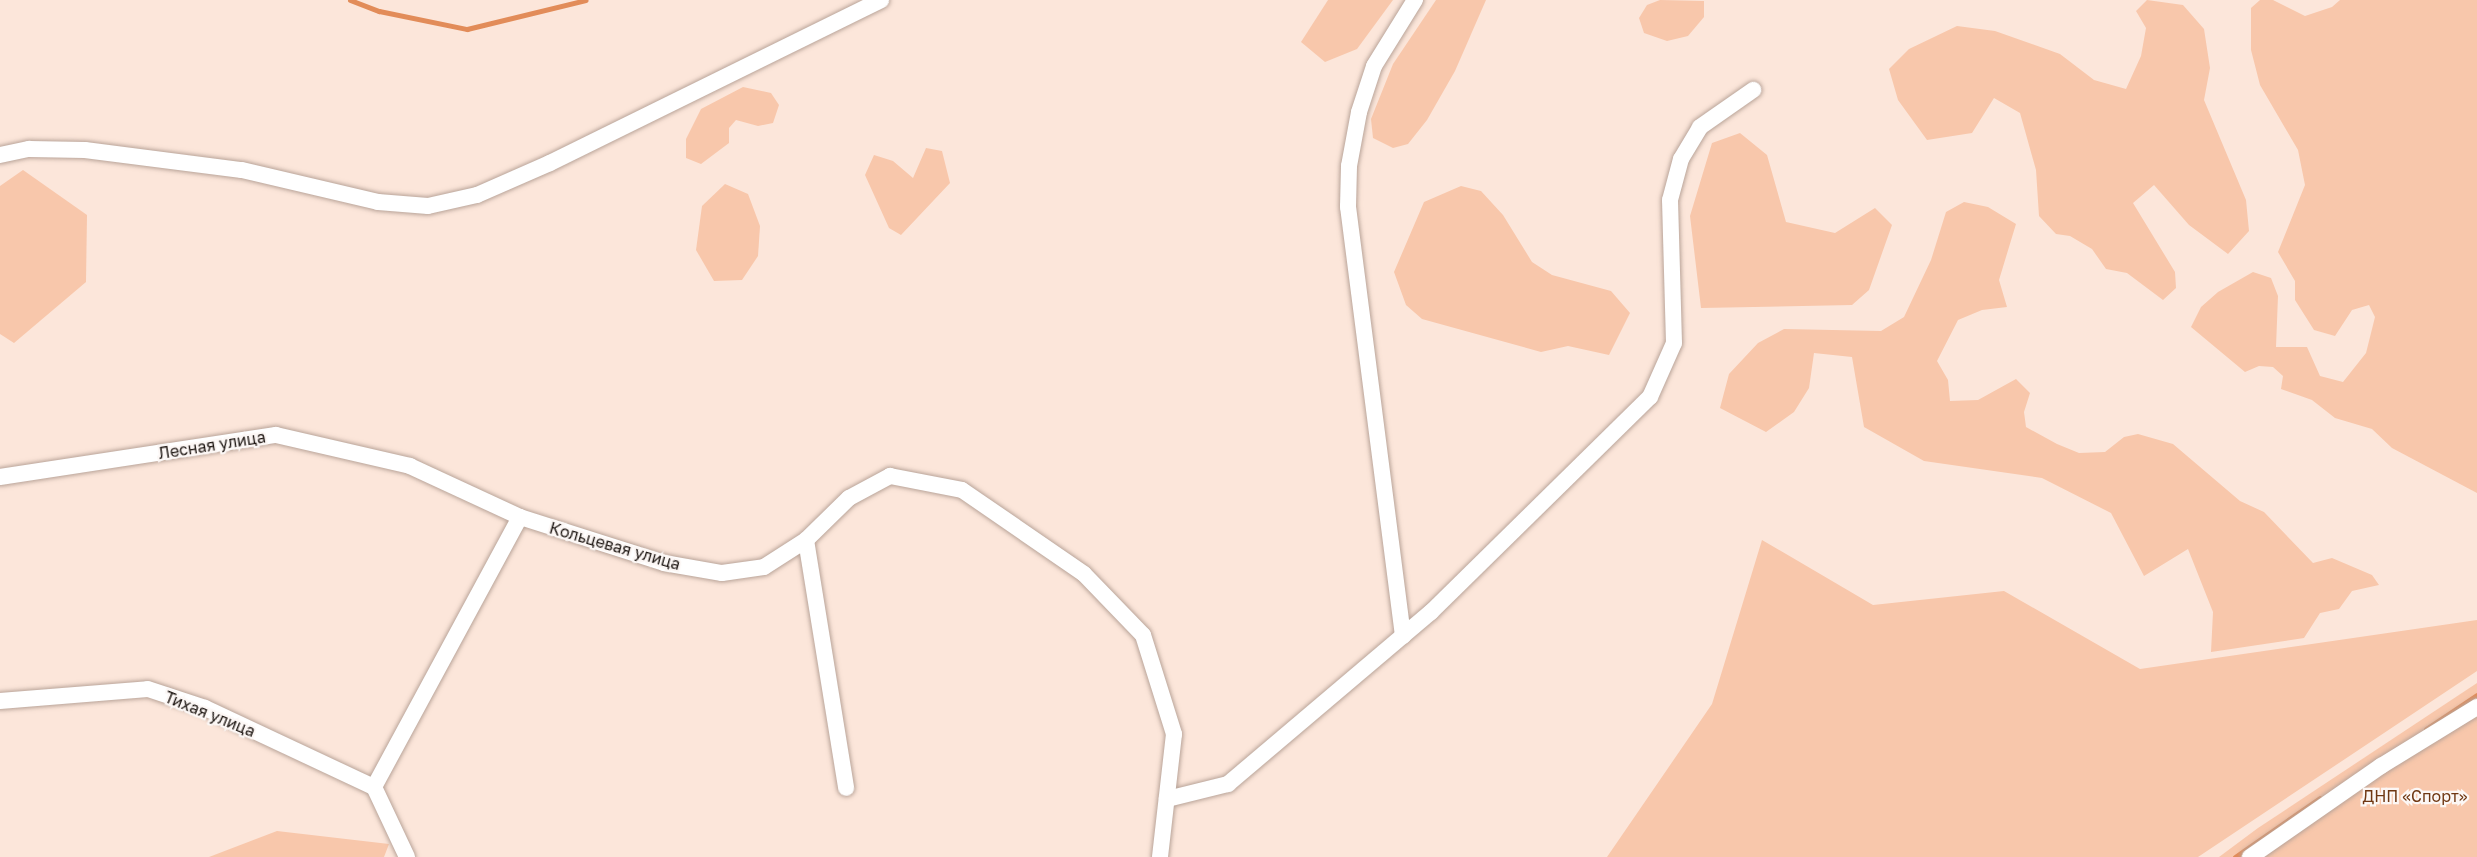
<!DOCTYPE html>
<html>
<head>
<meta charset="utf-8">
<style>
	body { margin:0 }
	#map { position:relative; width:2477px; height:857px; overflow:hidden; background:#fce6da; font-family:"Golos Text",sans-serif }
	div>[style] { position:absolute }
	.green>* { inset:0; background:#f8c7ab }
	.stream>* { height:5px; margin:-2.5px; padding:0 2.5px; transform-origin:2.5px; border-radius:2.5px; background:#e28c59 }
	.roads { filter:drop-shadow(0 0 2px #b9a499) drop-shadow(0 0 2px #b9a499) }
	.street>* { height:16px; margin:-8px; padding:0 8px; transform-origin:8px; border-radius:8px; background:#fff }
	span { translate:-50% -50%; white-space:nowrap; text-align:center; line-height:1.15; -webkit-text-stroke:4.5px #fcf7f5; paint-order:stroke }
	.street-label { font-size:16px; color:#1d1612 }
	.park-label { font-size:16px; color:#6f3712 }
</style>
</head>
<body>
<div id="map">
	<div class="green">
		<i style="clip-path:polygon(1328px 0,1393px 0,1357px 49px,1325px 62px,1301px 42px)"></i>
		<i style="clip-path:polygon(1436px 0,1486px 0,1455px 71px,1427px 120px,1408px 144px,1393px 148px,1373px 138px,1371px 119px,1393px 64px)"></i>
		<i style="clip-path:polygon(1660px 0,1704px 1px,1704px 17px,1688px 36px,1667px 41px,1644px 33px,1639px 18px,1647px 5px)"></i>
		<i style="clip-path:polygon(2147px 0,2183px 5px,2204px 29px,2210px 68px,2204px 100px,2246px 200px,2249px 231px,2228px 254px,2189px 225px,2154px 185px,2133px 203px,2175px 272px,2176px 288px,2163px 300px,2127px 273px,2106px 269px,2092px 249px,2070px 236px,2056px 234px,2039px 216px,2036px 170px,2020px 113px,1994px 98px,1972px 133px,1927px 140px,1898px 100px,1889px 69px,1909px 49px,1957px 26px,1995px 31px,2060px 54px,2094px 80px,2126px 89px,2141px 56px,2146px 28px,2136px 11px)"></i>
		<i style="clip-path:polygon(2260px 0,2273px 0,2305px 16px,2332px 7px,2340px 0,2477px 0,2477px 493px,2392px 448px,2372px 429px,2335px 418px,2312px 400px,2281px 389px,2283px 376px,2273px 367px,2259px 366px,2245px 372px,2191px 327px,2201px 307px,2218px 292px,2253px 272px,2271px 278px,2278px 296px,2276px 347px,2307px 347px,2320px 376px,2343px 382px,2366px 353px,2375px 317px,2369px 305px,2352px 310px,2335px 336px,2314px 330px,2295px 300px,2295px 281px,2278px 252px,2305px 185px,2298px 150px,2260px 85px,2251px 50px,2251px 8px)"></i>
		<i style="clip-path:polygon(743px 87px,771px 93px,779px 105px,773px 123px,758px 126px,736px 120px,729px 128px,729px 143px,701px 164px,686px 158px,686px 139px,701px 109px)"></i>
		<i style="clip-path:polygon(1740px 133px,1767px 155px,1786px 222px,1835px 233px,1875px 208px,1892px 225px,1869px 290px,1852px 305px,1701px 308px,1690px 216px,1712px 143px)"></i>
		<i style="clip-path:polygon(926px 148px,942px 151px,950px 183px,901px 235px,889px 228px,865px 175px,874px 155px,893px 161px,913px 178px)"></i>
		<i style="clip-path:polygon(23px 170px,87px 215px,86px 282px,14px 343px,0 334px,0 186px)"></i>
		<i style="clip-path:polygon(725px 184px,748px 194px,760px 226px,758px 256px,742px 280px,714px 281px,696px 250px,702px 206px)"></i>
		<i style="clip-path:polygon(1461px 186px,1481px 191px,1503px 215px,1532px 262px,1552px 275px,1611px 291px,1630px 313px,1609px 355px,1568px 346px,1541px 352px,1422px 319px,1406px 305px,1394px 272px,1424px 202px)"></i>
		<i style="clip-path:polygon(1964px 202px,1988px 207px,2016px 224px,1999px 280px,2007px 307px,1982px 310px,1958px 320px,1937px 361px,1948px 380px,1950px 401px,1978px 400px,2016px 379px,2030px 393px,2024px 412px,2026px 427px,2057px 444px,2079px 453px,2105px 452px,2124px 437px,2138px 434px,2173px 444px,2240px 501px,2264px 512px,2313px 563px,2332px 558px,2372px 575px,2379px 585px,2352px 591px,2339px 609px,2320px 613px,2304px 638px,2211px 652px,2213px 612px,2188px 549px,2144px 576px,2111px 513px,2042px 478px,1924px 461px,1864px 427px,1852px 357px,1814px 353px,1809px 388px,1794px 412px,1766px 432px,1720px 408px,1729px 374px,1758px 343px,1784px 329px,1881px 331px,1904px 317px,1931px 260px,1946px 212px)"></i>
		<i style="clip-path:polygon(1762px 540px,1873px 605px,2004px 591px,2140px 669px,2477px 620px,2477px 671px,2198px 857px,1607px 857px,1712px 704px)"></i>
		<i style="clip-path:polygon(2477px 683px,2477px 857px,2219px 857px,2258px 828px)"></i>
		<i style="clip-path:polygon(277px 831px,389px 844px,384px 857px,209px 857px)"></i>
	</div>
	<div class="stream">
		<i style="left:350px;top:0;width:31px;rotate:21deg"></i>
		<i style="left:379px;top:11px;width:90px;rotate:11.6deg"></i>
		<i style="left:467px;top:29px;width:122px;rotate:-13.7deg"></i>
		<i style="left:2426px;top:729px;width:61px;rotate:-33.7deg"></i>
		<i style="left:2235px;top:857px;width:103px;rotate:-34.8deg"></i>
	</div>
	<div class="roads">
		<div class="street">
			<i style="left:0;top:155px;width:30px;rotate:-12deg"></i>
			<i style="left:29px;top:149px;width:56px;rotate:1deg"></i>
			<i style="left:85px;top:150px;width:158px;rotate:7.3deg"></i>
			<i style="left:242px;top:170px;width:140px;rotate:13.2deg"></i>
			<i style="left:378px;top:202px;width:50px;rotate:4.6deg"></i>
			<i style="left:428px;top:206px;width:50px;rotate:-12.7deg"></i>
			<i style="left:477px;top:195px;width:80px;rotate:-23.7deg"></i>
			<i style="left:550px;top:163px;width:369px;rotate:-26.2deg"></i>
			<i style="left:0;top:477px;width:279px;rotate:-8.7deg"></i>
			<i style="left:276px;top:435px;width:138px;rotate:13deg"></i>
			<i style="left:410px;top:466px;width:121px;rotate:24.9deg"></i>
			<i style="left:806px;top:540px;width:251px;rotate:80.8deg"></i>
			<i style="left:1403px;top:636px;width:433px;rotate:-97.3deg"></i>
			<i style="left:1348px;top:207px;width:41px;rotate:-88.6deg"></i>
			<i style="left:1349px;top:166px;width:55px;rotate:-79.5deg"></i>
			<i style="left:1359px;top:112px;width:48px;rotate:-71.9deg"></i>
			<i style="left:1374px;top:66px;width:78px;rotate:-58.2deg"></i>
			<i style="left:0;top:701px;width:148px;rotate:-4.6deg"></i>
			<i style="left:148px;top:689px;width:60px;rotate:18.4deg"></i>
			<i style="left:205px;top:708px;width:187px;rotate:25.1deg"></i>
			<i style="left:1167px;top:799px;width:63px;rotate:-13.8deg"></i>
			<i style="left:1228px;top:784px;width:266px;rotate:-40.3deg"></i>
			<i style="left:1431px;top:612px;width:307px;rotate:-44.5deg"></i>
			<i style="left:1650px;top:397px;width:59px;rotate:-66deg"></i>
			<i style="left:1674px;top:343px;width:143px;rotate:-91.6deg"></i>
			<i style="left:1670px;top:200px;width:42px;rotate:-75deg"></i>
			<i style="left:1681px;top:159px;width:37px;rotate:-59deg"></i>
			<i style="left:1700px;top:127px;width:65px;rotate:-34.9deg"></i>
			<i style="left:407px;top:857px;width:77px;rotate:-115.2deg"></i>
			<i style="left:374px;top:787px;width:307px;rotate:-61.6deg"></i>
			<i style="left:520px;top:517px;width:151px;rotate:17.7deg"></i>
			<i style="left:664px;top:563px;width:59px;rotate:9.8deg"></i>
			<i style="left:722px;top:573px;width:42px;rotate:-8.1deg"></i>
			<i style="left:764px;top:567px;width:50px;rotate:-32.7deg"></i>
			<i style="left:806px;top:540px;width:60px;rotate:-44.3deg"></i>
			<i style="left:849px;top:498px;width:47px;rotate:-28.2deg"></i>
			<i style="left:890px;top:476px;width:73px;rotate:11deg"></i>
			<i style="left:962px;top:490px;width:148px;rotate:34.5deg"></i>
			<i style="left:1084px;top:574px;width:85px;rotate:46deg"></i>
			<i style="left:1143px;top:635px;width:104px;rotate:72.6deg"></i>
			<i style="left:1174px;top:734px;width:124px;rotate:96.5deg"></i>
			<i style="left:2250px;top:857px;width:160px;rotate:-34.8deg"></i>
			<i style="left:2381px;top:766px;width:113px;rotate:-31.6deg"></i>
		</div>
	</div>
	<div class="street-label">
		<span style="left:212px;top:445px;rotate:-9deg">Лесная улица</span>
		<span style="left:615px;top:546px;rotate:16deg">Кольцевая улица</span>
		<span style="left:210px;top:714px;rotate:22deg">Тихая улица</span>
	</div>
	<div class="park-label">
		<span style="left:2415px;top:796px">ДНП «Спорт»</span>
	</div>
</div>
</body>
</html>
